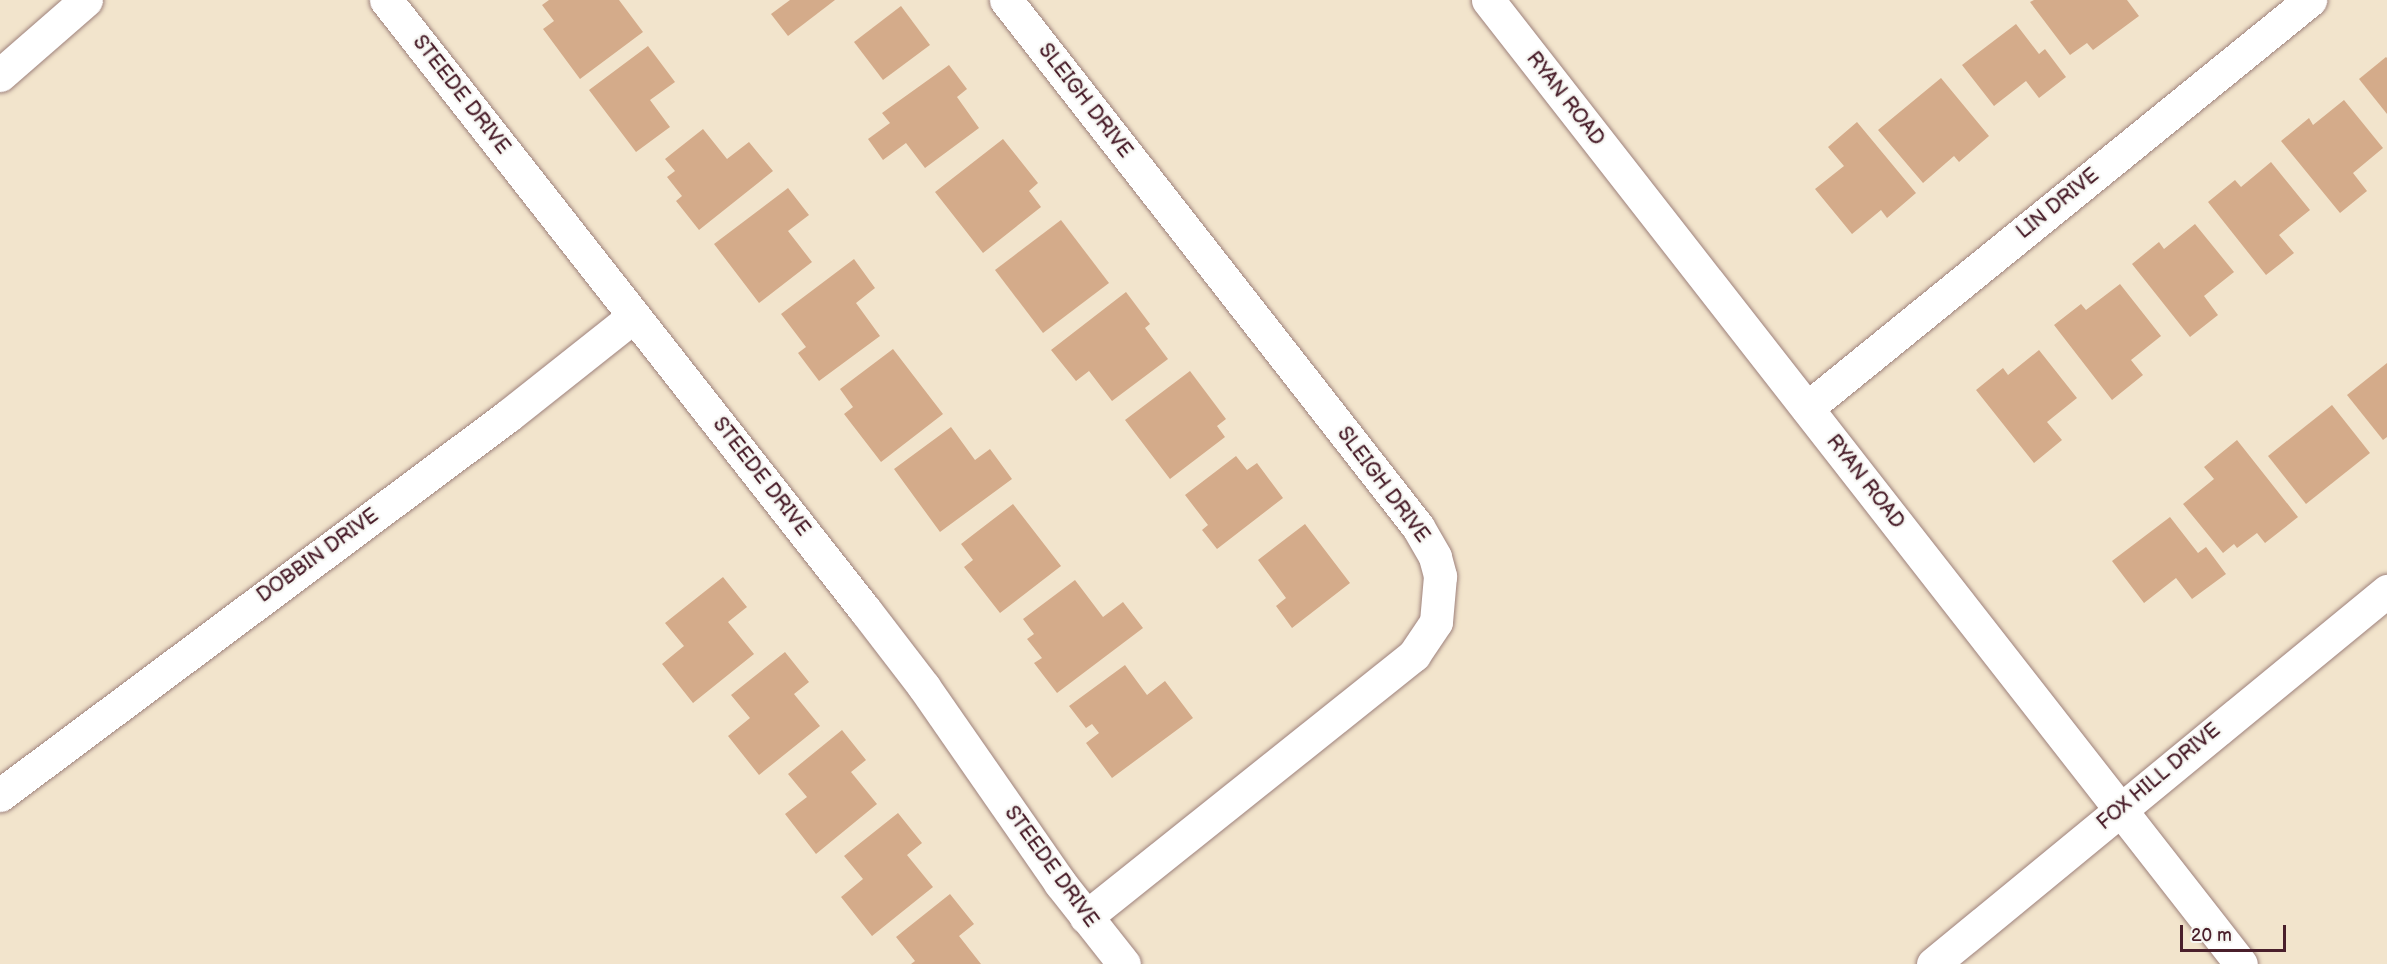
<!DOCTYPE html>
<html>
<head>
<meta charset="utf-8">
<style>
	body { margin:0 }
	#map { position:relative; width:2387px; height:964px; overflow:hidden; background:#f2e4cc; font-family:"Balsamiq Sans",sans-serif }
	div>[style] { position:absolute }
	.building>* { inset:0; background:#d4ab8a }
	.roads { filter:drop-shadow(0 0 2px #9e827c) drop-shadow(0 0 2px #9e827c) }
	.minor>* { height:33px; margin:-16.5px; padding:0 16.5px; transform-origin:16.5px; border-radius:16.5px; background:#fff }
	.major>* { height:33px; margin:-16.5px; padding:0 16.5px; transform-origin:16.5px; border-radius:16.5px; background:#fff }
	span { translate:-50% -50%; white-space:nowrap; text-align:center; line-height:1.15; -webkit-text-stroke:4.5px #f6f6f2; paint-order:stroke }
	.street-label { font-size:20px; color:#4a1f2b }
	.scale { position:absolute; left:2180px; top:925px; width:106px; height:27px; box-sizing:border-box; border:3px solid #4a1f2b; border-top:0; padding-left:8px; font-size:18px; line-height:21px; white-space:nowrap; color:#4a1f2b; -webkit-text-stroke:4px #f6f6f2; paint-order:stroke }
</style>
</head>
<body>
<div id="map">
	<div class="building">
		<i style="clip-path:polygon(549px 0,619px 0,643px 32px,580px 79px,543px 29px,554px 21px,542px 5px)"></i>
		<i style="clip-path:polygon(790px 0,835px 0,788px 36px,771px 14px)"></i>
		<i style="clip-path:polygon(2034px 0,2127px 0,2139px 16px,2093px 50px,2087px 43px,2070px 55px,2030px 2px)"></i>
		<i style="clip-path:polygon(901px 6px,930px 45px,883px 80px,854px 42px)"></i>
		<i style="clip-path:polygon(2016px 24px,2039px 54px,2045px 49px,2066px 77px,2039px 98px,2026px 81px,1994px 106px,1962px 65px)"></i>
		<i style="clip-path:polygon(648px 46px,675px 82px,650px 100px,670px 127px,636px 152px,589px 90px)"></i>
		<i style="clip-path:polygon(2386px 57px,2387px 58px,2387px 114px,2359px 79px)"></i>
		<i style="clip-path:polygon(949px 65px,967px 89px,957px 97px,979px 128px,925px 168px,906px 143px,883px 160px,868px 139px,890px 123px,882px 113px)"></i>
		<i style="clip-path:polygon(1941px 78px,1989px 136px,1959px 162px,1954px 156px,1923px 183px,1878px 130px)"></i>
		<i style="clip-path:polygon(2344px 100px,2383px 148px,2353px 173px,2367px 191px,2340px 213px,2281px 141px,2309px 118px,2313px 125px)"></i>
		<i style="clip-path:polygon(1857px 122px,1916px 193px,1887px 218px,1881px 210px,1852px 234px,1815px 189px,1844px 166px,1828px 147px)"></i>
		<i style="clip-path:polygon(703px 129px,727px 159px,749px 142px,773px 171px,699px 230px,676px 201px,682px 196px,667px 177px,675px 171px,665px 159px)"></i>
		<i style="clip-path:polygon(1003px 139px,1038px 183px,1029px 191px,1041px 207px,983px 253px,935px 192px)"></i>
		<i style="clip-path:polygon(2271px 162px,2310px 210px,2279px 235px,2294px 253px,2266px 275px,2208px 202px,2235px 180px,2241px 187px)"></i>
		<i style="clip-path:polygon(788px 188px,809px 215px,788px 231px,812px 262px,759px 303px,714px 244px)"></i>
		<i style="clip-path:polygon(1061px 220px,1109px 283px,1043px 333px,995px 270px)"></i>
		<i style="clip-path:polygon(2195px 224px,2234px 272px,2204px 296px,2218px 315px,2190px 337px,2132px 264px,2159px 242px,2164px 249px)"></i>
		<i style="clip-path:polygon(854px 259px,875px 288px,856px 303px,880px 336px,819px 381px,798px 353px,806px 347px,781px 314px)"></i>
		<i style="clip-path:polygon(2120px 284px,2161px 336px,2131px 360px,2143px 375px,2112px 400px,2054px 325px,2081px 304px,2086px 310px)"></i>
		<i style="clip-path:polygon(1126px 292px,1150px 324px,1145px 328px,1168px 359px,1112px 401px,1089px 371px,1076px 381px,1051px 350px)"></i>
		<i style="clip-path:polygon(893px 349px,943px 414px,881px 462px,844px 414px,853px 407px,840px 389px)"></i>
		<i style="clip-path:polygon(2039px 350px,2077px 398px,2047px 422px,2062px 440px,2034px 463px,1976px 390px,2003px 368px,2008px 375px)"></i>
		<i style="clip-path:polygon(2387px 363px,2387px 437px,2383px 440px,2347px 395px)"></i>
		<i style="clip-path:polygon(1190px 371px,1226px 419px,1217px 426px,1225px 437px,1170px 479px,1125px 420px)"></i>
		<i style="clip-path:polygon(2332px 405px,2370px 453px,2306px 504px,2268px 456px)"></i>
		<i style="clip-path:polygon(951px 427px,975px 460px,990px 449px,1012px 479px,940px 532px,894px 469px)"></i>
		<i style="clip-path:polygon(2237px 440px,2298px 517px,2265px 543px,2257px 533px,2237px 548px,2234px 544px,2223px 553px,2183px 504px,2214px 479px,2204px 467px)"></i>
		<i style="clip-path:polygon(1236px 456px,1247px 470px,1257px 463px,1283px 498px,1217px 549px,1202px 530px,1208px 525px,1185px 495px)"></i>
		<i style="clip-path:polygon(1013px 504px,1061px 566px,1000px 613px,964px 567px,973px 560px,961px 544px)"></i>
		<i style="clip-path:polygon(2170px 517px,2198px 553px,2206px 547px,2226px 574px,2192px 599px,2176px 578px,2144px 603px,2112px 561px)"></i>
		<i style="clip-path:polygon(1305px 524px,1350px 583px,1292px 628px,1276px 606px,1286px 598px,1258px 560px)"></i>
		<i style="clip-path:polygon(723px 577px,747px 607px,728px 622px,754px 654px,693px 703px,662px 664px,684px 646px,665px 623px)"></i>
		<i style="clip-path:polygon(1075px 580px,1103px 617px,1123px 602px,1143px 628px,1057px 693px,1034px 663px,1042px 658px,1027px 639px,1034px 634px,1023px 619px)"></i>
		<i style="clip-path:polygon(785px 652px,809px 682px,794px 694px,820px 726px,759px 775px,728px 736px,750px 718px,731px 695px)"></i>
		<i style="clip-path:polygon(1125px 665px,1147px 695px,1165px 681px,1193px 718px,1112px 778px,1086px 743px,1099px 733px,1092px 724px,1086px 728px,1069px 706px)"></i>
		<i style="clip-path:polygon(842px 730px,866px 760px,851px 772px,877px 804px,816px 854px,785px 814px,807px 797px,788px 774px)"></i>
		<i style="clip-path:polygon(898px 813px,922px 843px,907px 855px,933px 887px,872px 936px,841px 897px,863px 879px,844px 856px)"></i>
		<i style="clip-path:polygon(950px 894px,974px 924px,959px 936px,981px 964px,911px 964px,915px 961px,896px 937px)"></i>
	</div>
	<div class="roads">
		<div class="minor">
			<i style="left:386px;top:0;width:776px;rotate:51.86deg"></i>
			<i style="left:865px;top:610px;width:97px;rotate:52.5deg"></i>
			<i style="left:924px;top:687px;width:239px;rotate:55.2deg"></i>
			<i style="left:1060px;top:883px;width:103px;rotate:51.7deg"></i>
			<i style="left:1006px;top:0;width:669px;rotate:51.98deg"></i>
			<i style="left:1418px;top:527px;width:34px;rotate:60deg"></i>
			<i style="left:1435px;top:557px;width:20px;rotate:75deg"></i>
			<i style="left:1440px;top:576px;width:46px;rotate:95deg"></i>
			<i style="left:1436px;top:622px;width:40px;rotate:124deg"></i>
			<i style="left:1414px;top:655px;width:420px;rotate:141.4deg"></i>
			<i style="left:0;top:75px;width:114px;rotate:-41.1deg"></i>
			<i style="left:1807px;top:408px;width:648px;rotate:-39.05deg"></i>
			<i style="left:0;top:795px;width:635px;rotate:-36.74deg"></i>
			<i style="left:509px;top:415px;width:159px;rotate:-38.4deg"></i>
			<i style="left:1933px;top:964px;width:588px;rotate:-39.41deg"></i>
		</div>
		<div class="major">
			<i style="left:1488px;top:0;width:1223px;rotate:52.01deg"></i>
		</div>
	</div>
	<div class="street-label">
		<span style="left:461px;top:95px;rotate:52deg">STEEDE DRIVE</span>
		<span style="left:1565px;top:99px;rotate:52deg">RYAN ROAD</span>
		<span style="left:1085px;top:101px;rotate:52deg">SLEIGH DRIVE</span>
		<span style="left:2058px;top:204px;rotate:-39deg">LIN DRIVE</span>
		<span style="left:761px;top:477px;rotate:52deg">STEEDE DRIVE</span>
		<span style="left:1865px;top:482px;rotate:52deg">RYAN ROAD</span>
		<span style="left:1383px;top:485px;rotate:53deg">SLEIGH DRIVE</span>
		<span style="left:318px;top:556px;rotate:-36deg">DOBBIN DRIVE</span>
		<span style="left:2159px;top:777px;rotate:-40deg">FOX HILL DRIVE</span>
		<span style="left:1051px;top:867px;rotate:54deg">STEEDE DRIVE</span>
	</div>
	<div class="scale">20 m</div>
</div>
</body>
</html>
